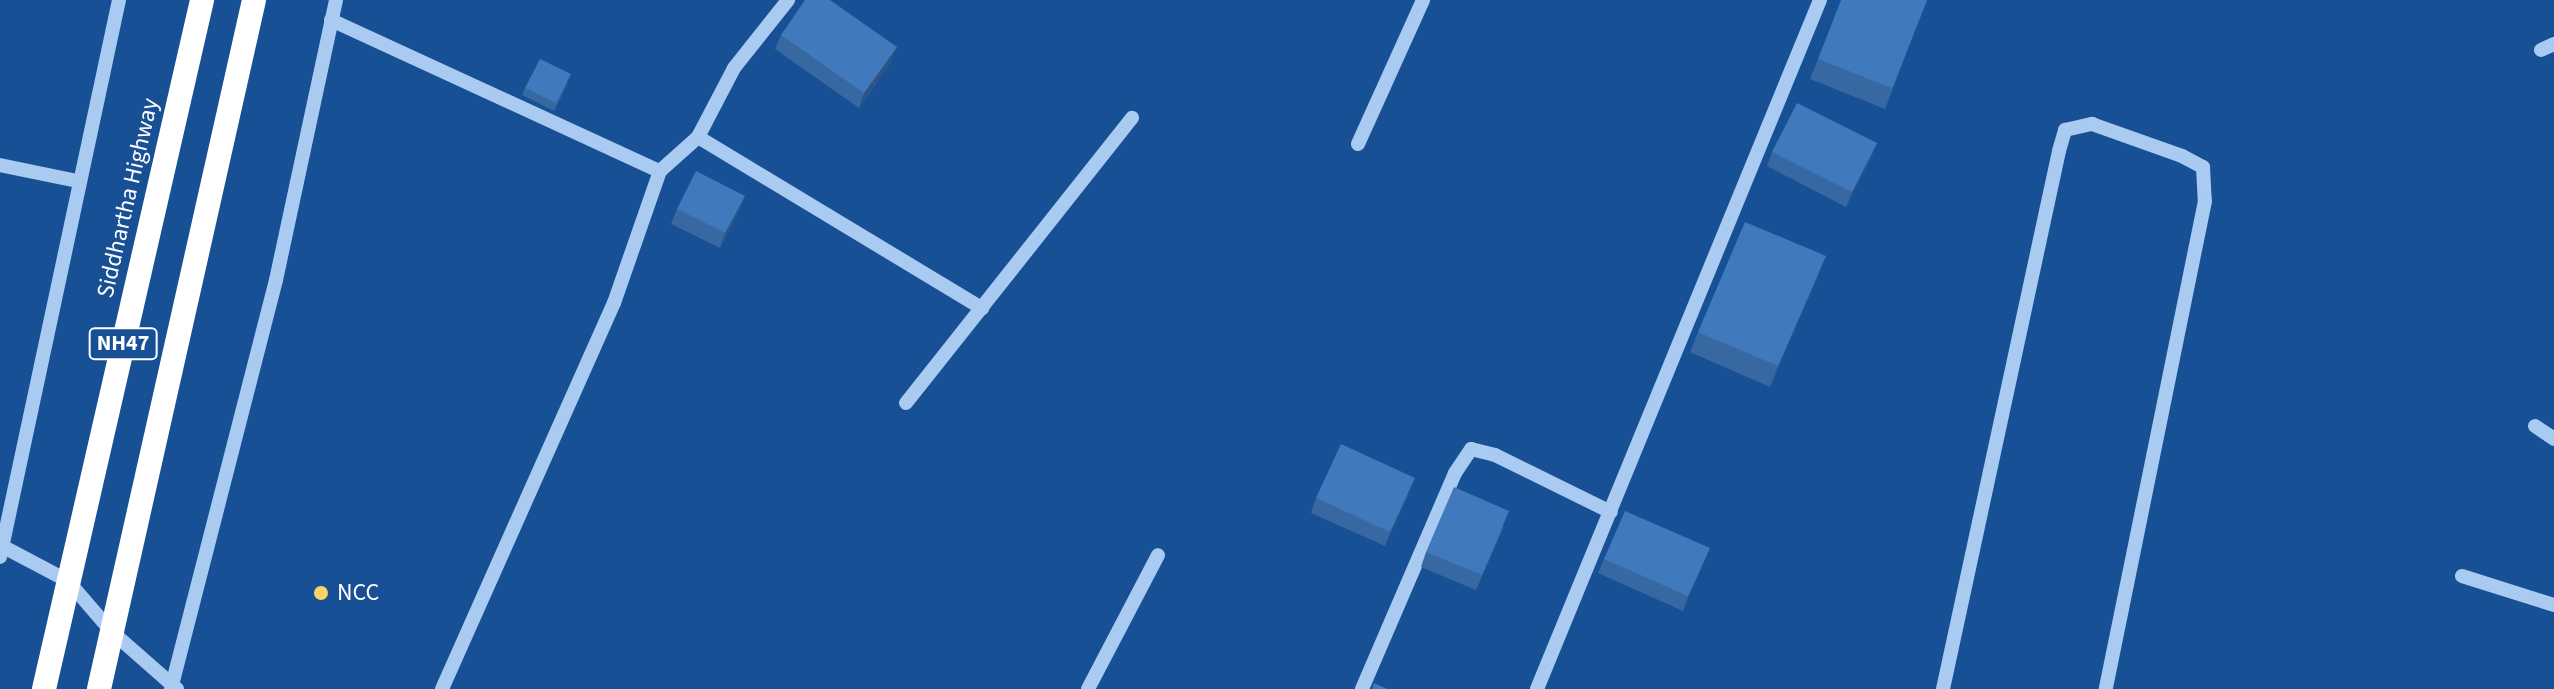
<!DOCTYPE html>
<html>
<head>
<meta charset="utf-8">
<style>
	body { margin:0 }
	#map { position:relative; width:2554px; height:689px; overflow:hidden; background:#185095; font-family:"Source Sans 3",sans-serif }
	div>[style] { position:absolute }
	.minor>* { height:14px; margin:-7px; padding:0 7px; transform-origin:7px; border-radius:7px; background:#a9caf1 }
	.highway>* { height:24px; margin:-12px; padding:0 12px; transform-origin:12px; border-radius:12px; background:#fff }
	.wall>* { inset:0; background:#3768a2 }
	.shaded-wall>* { inset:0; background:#2d5584 }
	.building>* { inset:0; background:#4079bc }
	.dots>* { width:22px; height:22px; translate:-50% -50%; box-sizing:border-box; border:4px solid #185095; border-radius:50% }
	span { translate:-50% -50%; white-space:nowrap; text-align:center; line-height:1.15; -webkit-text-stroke:6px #185095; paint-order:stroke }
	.shield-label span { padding:2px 6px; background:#185095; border:2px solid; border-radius:6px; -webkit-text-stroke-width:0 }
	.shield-label { font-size:22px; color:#fff; font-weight:700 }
	.street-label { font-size:24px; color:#fff }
	.poi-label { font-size:24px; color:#fff }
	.left { translate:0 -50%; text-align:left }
</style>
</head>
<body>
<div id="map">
	<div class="minor">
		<i style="left:331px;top:20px;width:362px;rotate:24.7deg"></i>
		<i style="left:2541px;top:50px;width:14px;rotate:-25deg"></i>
		<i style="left:698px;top:137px;width:332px;rotate:31.1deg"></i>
		<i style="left:1358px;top:144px;width:158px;rotate:-65.7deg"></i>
		<i style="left:0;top:165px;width:79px;rotate:11.7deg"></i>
		<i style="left:906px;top:403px;width:364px;rotate:-51.6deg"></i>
		<i style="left:2535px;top:426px;width:23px;rotate:34deg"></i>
		<i style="left:0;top:545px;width:77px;rotate:27.9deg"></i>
		<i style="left:68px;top:581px;width:66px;rotate:49.3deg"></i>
		<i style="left:111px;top:631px;width:88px;rotate:41.3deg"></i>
		<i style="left:0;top:557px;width:570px;rotate:-77.94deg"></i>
		<i style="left:2462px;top:576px;width:96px;rotate:17.5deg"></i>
		<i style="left:171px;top:689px;width:422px;rotate:-75.6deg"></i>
		<i style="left:276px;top:280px;width:286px;rotate:-77.9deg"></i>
		<i style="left:442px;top:689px;width:423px;rotate:-66deg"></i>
		<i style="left:614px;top:303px;width:140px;rotate:-70.8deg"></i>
		<i style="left:660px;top:171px;width:51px;rotate:-41.8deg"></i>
		<i style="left:698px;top:137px;width:78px;rotate:-62.4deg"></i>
		<i style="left:734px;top:68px;width:87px;rotate:-51.5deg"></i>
		<i style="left:1088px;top:689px;width:151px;rotate:-62.4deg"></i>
		<i style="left:1362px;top:689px;width:235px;rotate:-66.7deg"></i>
		<i style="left:1455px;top:473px;width:29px;rotate:-56deg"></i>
		<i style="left:1471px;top:449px;width:25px;rotate:14deg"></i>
		<i style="left:1495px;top:455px;width:129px;rotate:26.2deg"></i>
		<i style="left:1537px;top:689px;width:745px;rotate:-67.67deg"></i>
		<i style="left:1943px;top:689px;width:550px;rotate:-77.83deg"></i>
		<i style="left:2059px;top:151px;width:22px;rotate:-74deg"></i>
		<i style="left:2065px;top:130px;width:28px;rotate:-13deg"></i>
		<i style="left:2092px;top:124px;width:96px;rotate:19.6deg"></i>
		<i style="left:2182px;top:156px;width:24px;rotate:28deg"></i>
		<i style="left:2203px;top:167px;width:34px;rotate:87deg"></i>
		<i style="left:2205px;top:201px;width:498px;rotate:101.5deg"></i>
	</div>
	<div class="highway">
		<i style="left:44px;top:689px;width:707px;rotate:-77.08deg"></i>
		<i style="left:99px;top:689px;width:706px;rotate:-77.32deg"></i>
	</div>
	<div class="wall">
		<i style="clip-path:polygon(1927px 0,1885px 109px,1810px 79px,1818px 59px)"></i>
		<i style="clip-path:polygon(781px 35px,891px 62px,859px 108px,775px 49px)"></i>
		<i style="clip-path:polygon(568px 82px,554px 111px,522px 95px,525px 88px)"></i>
		<i style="clip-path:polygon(1877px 143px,1871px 158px,1846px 207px,1767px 166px,1772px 152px)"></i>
		<i style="clip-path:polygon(677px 209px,739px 211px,720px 248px,671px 224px)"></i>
		<i style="clip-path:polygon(1818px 276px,1770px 387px,1690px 352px,1698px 332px)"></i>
		<i style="clip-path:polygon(1409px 493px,1385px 546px,1311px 513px,1316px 498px)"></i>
		<i style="clip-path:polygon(1504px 526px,1476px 590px,1421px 567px,1426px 552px)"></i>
		<i style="clip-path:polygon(1710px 548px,1683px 611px,1598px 573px,1604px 559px)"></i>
	</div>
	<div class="shaded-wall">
		<i style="clip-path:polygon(897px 47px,891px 62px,859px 108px,864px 93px)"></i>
		<i style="clip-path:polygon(1877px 143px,1871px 158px,1846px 207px,1852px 192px)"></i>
		<i style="clip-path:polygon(745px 196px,739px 211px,720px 248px,725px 233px)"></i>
		<i style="clip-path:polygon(1826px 256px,1818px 276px,1770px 387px,1778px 366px)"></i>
		<i style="clip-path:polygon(1415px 478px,1409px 493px,1385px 546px,1390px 532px)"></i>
		<i style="clip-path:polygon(1710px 548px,1704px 563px,1683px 611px,1688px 596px)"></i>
	</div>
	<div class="building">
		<i style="clip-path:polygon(805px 0,830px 0,897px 47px,864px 93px,781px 35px)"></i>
		<i style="clip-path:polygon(1841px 0,1927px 0,1892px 88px,1818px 59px)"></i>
		<i style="clip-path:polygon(540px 59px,571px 74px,556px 103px,525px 88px)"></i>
		<i style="clip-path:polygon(1797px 103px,1877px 143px,1852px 192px,1772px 152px)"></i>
		<i style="clip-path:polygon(696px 171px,745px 196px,725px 233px,677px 209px)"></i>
		<i style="clip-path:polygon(1745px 222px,1826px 256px,1778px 366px,1698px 332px)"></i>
		<i style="clip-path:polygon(1341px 444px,1415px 478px,1390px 532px,1316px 498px)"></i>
		<i style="clip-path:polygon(1454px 487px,1509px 511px,1482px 575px,1426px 552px)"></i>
		<i style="clip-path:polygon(1625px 511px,1710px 548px,1688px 596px,1604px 559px)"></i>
		<i style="clip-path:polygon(1374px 683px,1387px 689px,1372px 689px)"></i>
	</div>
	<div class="dots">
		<i style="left:321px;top:593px;background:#ffd269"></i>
	</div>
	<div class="shield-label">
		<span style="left:123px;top:344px">NH47</span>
	</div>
	<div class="street-label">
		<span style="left:128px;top:198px;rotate:-77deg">Siddhartha Highway</span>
	</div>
	<div class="poi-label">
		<span class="left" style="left:337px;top:593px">NCC</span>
	</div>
</div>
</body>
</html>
